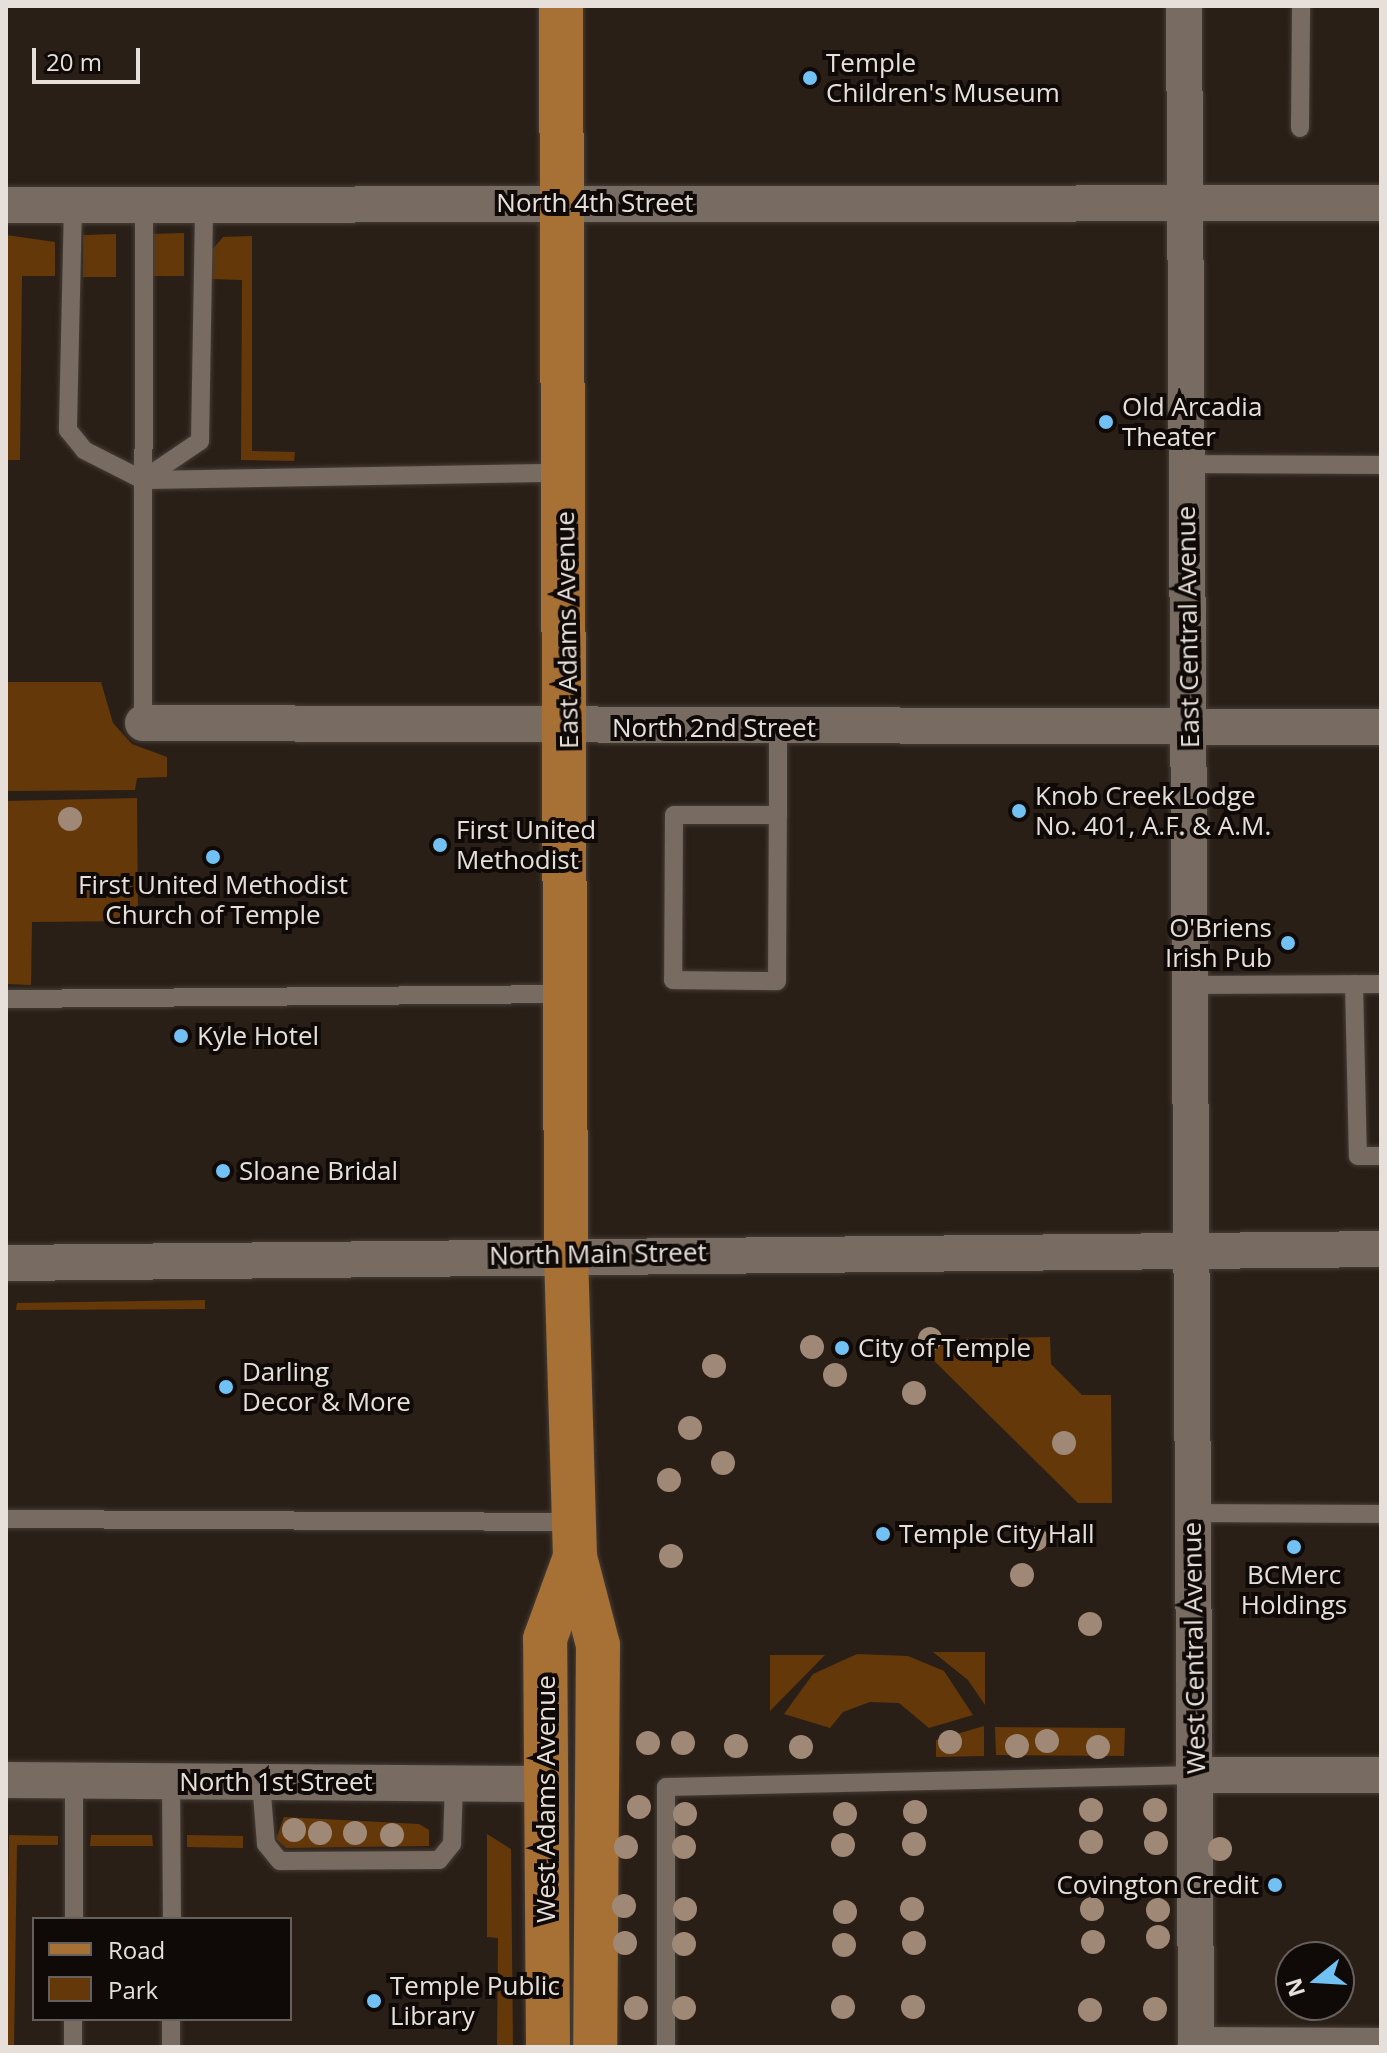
<!DOCTYPE html>
<html>
<head>
<meta charset="utf-8">
<style>
	body { margin:0 }
	#map { position:relative; width:1387px; height:2053px; overflow:hidden; background:#2a1f17; font-family:"Open Sans",sans-serif }
	div>[style] { position:absolute }
	.green>* { inset:0; background:#643809 }
	.roads { filter:drop-shadow(0 0 2px #453d37) drop-shadow(0 0 2px #453d37) }
	.lane>* { height:18px; margin:-9px; padding:0 9px; transform-origin:9px; border-radius:9px; background:#786b61 }
	.street>* { height:36px; margin:-18px; padding:0 18px; transform-origin:18px; border-radius:18px; background:#786b61 }
	.primary>* { height:44px; margin:-22px; padding:0 22px; transform-origin:22px; border-radius:22px; background:#a77035 }
	.trees>* { width:24px; height:24px; margin:-12px; border-radius:50%; background:#9f8876 }
	.dots>* { width:22px; height:22px; translate:-50% -50%; box-sizing:border-box; border:4px solid #0f0a07; border-radius:50% }
	span { translate:-50% -50%; white-space:nowrap; text-align:center; line-height:1.15; -webkit-text-stroke:8px #0f0a07; paint-order:stroke }
	.poi-label { font-size:26px; color:#e7e0da }
	.left { translate:0 -50%; text-align:left }
	.right { translate:-100% -50%; text-align:right }
	.street-label { font-size:26px; color:#e7e0da }
	.frame { position:absolute; inset:0; border:8px solid #e7e0da; pointer-events:none }
	.legend { position:absolute; left:32px; top:1917px; width:260px; height:104px; box-sizing:border-box; background:#0f0a07; border:2px solid #65605b; margin:0; padding:10px 14px; list-style:none; font-size:24px; color:#e7e0da }
	.legend li { display:flex; align-items:center; gap:16px; height:40px }
	.legend b { width:40px; border:2px solid #65605b }
	.north { position:absolute; left:1275px; top:1941px; width:80px; height:80px; box-sizing:border-box; background:#0f0a07; border:2px solid #65605b; border-radius:50%; rotate:252deg; font-size:22px; font-weight:700; line-height:32px; text-align:center; color:#e7e0da }
	.north::after { content:''; display:block; margin:auto; width:28px; height:36px; background:#72c1f5; clip-path:polygon(50% 0,100% 100%,50% 72%,0 100%) }
	.scale { position:absolute; left:32px; top:48px; width:108px; height:36px; box-sizing:border-box; border:4px solid #e7e0da; border-top:0; padding-left:10px; font-size:24px; line-height:28px; white-space:nowrap; color:#e7e0da; -webkit-text-stroke:6px #0f0a07; paint-order:stroke }
</style>
</head>
<body>
<div id="map">
	<div class="green">
		<i style="clip-path:polygon(184px 233px,184px 276px,151px 276px,151px 234px)"></i>
		<i style="clip-path:polygon(116px 234px,116px 277px,83px 277px,83px 235px)"></i>
		<i style="clip-path:polygon(6px 235px,55px 242px,55px 276px,22px 276px,20px 460px,6px 460px)"></i>
		<i style="clip-path:polygon(252px 236px,252px 451px,295px 452px,294px 461px,241px 460px,242px 280px,211px 279px,211px 251px,223px 237px)"></i>
		<i style="clip-path:polygon(6px 682px,101px 682px,113px 723px,132px 744px,167px 757px,167px 777px,137px 778px,135px 790px,6px 791px)"></i>
		<i style="clip-path:polygon(137px 798px,138px 921px,32px 922px,31px 985px,6px 984px,6px 801px)"></i>
		<i style="clip-path:polygon(205px 1300px,205px 1309px,16px 1310px,17px 1303px)"></i>
		<i style="clip-path:polygon(1050px 1337px,1051px 1364px,1082px 1395px,1111px 1395px,1112px 1503px,1078px 1503px,913px 1340px)"></i>
		<i style="clip-path:polygon(933px 1652px,985px 1652px,985px 1705px,968px 1680px)"></i>
		<i style="clip-path:polygon(857px 1654px,908px 1656px,944px 1671px,973px 1715px,929px 1728px,899px 1703px,870px 1702px,843px 1712px,830px 1728px,784px 1714px,813px 1674px)"></i>
		<i style="clip-path:polygon(770px 1655px,825px 1655px,770px 1711px)"></i>
		<i style="clip-path:polygon(984px 1726px,984px 1756px,936px 1757px,936px 1740px)"></i>
		<i style="clip-path:polygon(995px 1727px,1125px 1728px,1124px 1756px,996px 1755px)"></i>
		<i style="clip-path:polygon(284px 1817px,419px 1824px,429px 1830px,429px 1846px,286px 1848px,276px 1839px)"></i>
		<i style="clip-path:polygon(487px 1834px,511px 1849px,513px 2047px,497px 2047px,498px 1938px,487px 1937px)"></i>
		<i style="clip-path:polygon(9px 1835px,58px 1836px,58px 1845px,17px 1845px,14px 2047px,6px 2047px)"></i>
		<i style="clip-path:polygon(91px 1835px,152px 1835px,153px 1846px,90px 1846px)"></i>
		<i style="clip-path:polygon(187px 1835px,243px 1836px,243px 1848px,187px 1847px)"></i>
	</div>
	<div class="roads">
		<div class="lane">
			<i style="left:1300px;top:128px;width:122px;rotate:-89.5deg"></i>
			<i style="left:73px;top:205px;width:225px;rotate:91.3deg"></i>
			<i style="left:68px;top:430px;width:26px;rotate:51deg"></i>
			<i style="left:84px;top:450px;width:66px;rotate:27deg"></i>
			<i style="left:143px;top:480px;width:419px;rotate:-1deg"></i>
			<i style="left:1187px;top:464px;width:194px;rotate:0.3deg"></i>
			<i style="left:147px;top:477px;width:64px;rotate:-34.2deg"></i>
			<i style="left:200px;top:441px;width:237px;rotate:-89deg"></i>
			<i style="left:143px;top:723px;width:518px;rotate:-89.89deg"></i>
			<i style="left:778px;top:815px;width:104px;rotate:180deg"></i>
			<i style="left:674px;top:815px;width:165px;rotate:90.3deg"></i>
			<i style="left:673px;top:980px;width:104px;rotate:0.6deg"></i>
			<i style="left:777px;top:981px;width:166px;rotate:-89.7deg"></i>
			<i style="left:778px;top:815px;width:88px;rotate:-90deg"></i>
			<i style="left:1354px;top:984px;width:172px;rotate:88.7deg"></i>
			<i style="left:1358px;top:1156px;width:23px"></i>
			<i style="left:1190px;top:985px;width:191px;rotate:-0.3deg"></i>
			<i style="left:6px;top:999px;width:558px;rotate:-0.51deg"></i>
			<i style="left:1193px;top:1513px;width:188px;rotate:0.3deg"></i>
			<i style="left:6px;top:1519px;width:568px;rotate:0.3deg"></i>
			<i style="left:74px;top:1781px;width:138px;rotate:90deg"></i>
			<i style="left:171px;top:1781px;width:138px;rotate:89.6deg"></i>
			<i style="left:261px;top:1782px;width:62px;rotate:85.4deg"></i>
			<i style="left:266px;top:1844px;width:22px;rotate:51deg"></i>
			<i style="left:280px;top:1861px;width:159px;rotate:-0.4deg"></i>
			<i style="left:439px;top:1860px;width:21px;rotate:-51deg"></i>
			<i style="left:452px;top:1844px;width:61px;rotate:-88.1deg"></i>
			<i style="left:1196px;top:2036px;width:185px;rotate:0.3deg"></i>
			<i style="left:73px;top:2047px;width:28px;rotate:-90deg"></i>
			<i style="left:171px;top:2047px;width:28px;rotate:-90deg"></i>
			<i style="left:666px;top:2047px;width:260px;rotate:-90deg"></i>
			<i style="left:666px;top:1787px;width:530px;rotate:-1.3deg"></i>
		</div>
		<div class="street">
			<i style="left:1184px;top:6px;width:2041px;rotate:89.66deg"></i>
			<i style="left:6px;top:205px;width:1375px;rotate:-0.08deg"></i>
			<i style="left:143px;top:723px;width:1238px;rotate:0.19deg"></i>
			<i style="left:6px;top:1263px;width:1375px;rotate:-0.58deg"></i>
			<i style="left:1196px;top:1775px;width:185px"></i>
			<i style="left:6px;top:1780px;width:539px;rotate:0.43deg"></i>
		</div>
		<div class="primary">
			<i style="left:561px;top:6px;width:1248px;rotate:89.77deg"></i>
			<i style="left:566px;top:1254px;width:303px;rotate:88.3deg"></i>
			<i style="left:575px;top:1557px;width:91px;rotate:75.4deg"></i>
			<i style="left:598px;top:1645px;width:402px;rotate:90.4deg"></i>
			<i style="left:548px;top:2047px;width:408px;rotate:-90.4deg"></i>
			<i style="left:545px;top:1639px;width:87px;rotate:-69.9deg"></i>
		</div>
	</div>
	<div class="trees">
		<i style="left:70px;top:819px"></i>
		<i style="left:930px;top:1339px"></i>
		<i style="left:812px;top:1347px"></i>
		<i style="left:714px;top:1366px"></i>
		<i style="left:835px;top:1375px"></i>
		<i style="left:914px;top:1393px"></i>
		<i style="left:690px;top:1428px"></i>
		<i style="left:1064px;top:1443px"></i>
		<i style="left:723px;top:1463px"></i>
		<i style="left:669px;top:1480px"></i>
		<i style="left:1036px;top:1539px"></i>
		<i style="left:671px;top:1556px"></i>
		<i style="left:1022px;top:1575px"></i>
		<i style="left:1090px;top:1624px"></i>
		<i style="left:1047px;top:1741px"></i>
		<i style="left:950px;top:1742px"></i>
		<i style="left:648px;top:1743px"></i>
		<i style="left:683px;top:1743px"></i>
		<i style="left:736px;top:1746px"></i>
		<i style="left:1017px;top:1746px"></i>
		<i style="left:801px;top:1747px"></i>
		<i style="left:1098px;top:1747px"></i>
		<i style="left:639px;top:1807px"></i>
		<i style="left:1091px;top:1810px"></i>
		<i style="left:1155px;top:1810px"></i>
		<i style="left:915px;top:1812px"></i>
		<i style="left:685px;top:1814px"></i>
		<i style="left:845px;top:1814px"></i>
		<i style="left:294px;top:1830px"></i>
		<i style="left:320px;top:1833px"></i>
		<i style="left:355px;top:1833px"></i>
		<i style="left:392px;top:1835px"></i>
		<i style="left:1091px;top:1842px"></i>
		<i style="left:1156px;top:1843px"></i>
		<i style="left:914px;top:1844px"></i>
		<i style="left:843px;top:1845px"></i>
		<i style="left:626px;top:1847px"></i>
		<i style="left:684px;top:1847px"></i>
		<i style="left:1220px;top:1849px"></i>
		<i style="left:624px;top:1906px"></i>
		<i style="left:685px;top:1909px"></i>
		<i style="left:912px;top:1909px"></i>
		<i style="left:1092px;top:1909px"></i>
		<i style="left:1158px;top:1910px"></i>
		<i style="left:845px;top:1912px"></i>
		<i style="left:1158px;top:1937px"></i>
		<i style="left:1093px;top:1942px"></i>
		<i style="left:625px;top:1943px"></i>
		<i style="left:914px;top:1943px"></i>
		<i style="left:684px;top:1944px"></i>
		<i style="left:844px;top:1945px"></i>
		<i style="left:843px;top:2007px"></i>
		<i style="left:913px;top:2007px"></i>
		<i style="left:636px;top:2008px"></i>
		<i style="left:684px;top:2008px"></i>
		<i style="left:1155px;top:2009px"></i>
		<i style="left:1090px;top:2010px"></i>
	</div>
	<div class="dots">
		<i style="left:810px;top:78px;background:#72c1f5"></i>
		<i style="left:1106px;top:422px;background:#72c1f5"></i>
		<i style="left:1019px;top:811px;background:#72c1f5"></i>
		<i style="left:440px;top:845px;background:#72c1f5"></i>
		<i style="left:213px;top:857px;background:#72c1f5"></i>
		<i style="left:1288px;top:943px;background:#72c1f5"></i>
		<i style="left:181px;top:1036px;background:#72c1f5"></i>
		<i style="left:223px;top:1171px;background:#72c1f5"></i>
		<i style="left:842px;top:1348px;background:#72c1f5"></i>
		<i style="left:226px;top:1387px;background:#72c1f5"></i>
		<i style="left:883px;top:1534px;background:#72c1f5"></i>
		<i style="left:1294px;top:1547px;background:#72c1f5"></i>
		<i style="left:1275px;top:1885px;background:#72c1f5"></i>
		<i style="left:374px;top:2001px;background:#72c1f5"></i>
	</div>
	<div class="poi-label">
		<span class="left" style="left:826px;top:78px">Temple<br>Children's Museum</span>
		<span class="left" style="left:1122px;top:422px">Old Arcadia<br>Theater</span>
		<span class="left" style="left:1035px;top:811px">Knob Creek Lodge<br>No. 401, A.F. &amp; A.M.</span>
		<span class="left" style="left:456px;top:845px">First United<br>Methodist</span>
		<span style="left:213px;top:900px">First United Methodist<br>Church of Temple</span>
		<span class="right" style="left:1272px;top:943px">O'Briens<br>Irish Pub</span>
		<span class="left" style="left:197px;top:1036px">Kyle Hotel</span>
		<span class="left" style="left:239px;top:1171px">Sloane Bridal</span>
		<span class="left" style="left:858px;top:1348px">City of Temple</span>
		<span class="left" style="left:242px;top:1387px">Darling<br>Decor &amp; More</span>
		<span class="left" style="left:899px;top:1534px">Temple City Hall</span>
		<span style="left:1294px;top:1590px">BCMerc<br>Holdings</span>
		<span class="right" style="left:1259px;top:1885px">Covington Credit</span>
		<span class="left" style="left:390px;top:2001px">Temple Public<br>Library</span>
	</div>
	<div class="street-label">
		<span style="left:595px;top:203px">North 4th Street</span>
		<span style="left:1188px;top:627px;rotate:-91deg">East Central Avenue</span>
		<span style="left:567px;top:630px;rotate:-91deg">East Adams Avenue</span>
		<span style="left:714px;top:728px">North 2nd Street</span>
		<span style="left:598px;top:1254px;rotate:-1deg">North Main Street</span>
		<span style="left:1194px;top:1648px;rotate:-91deg">West Central Avenue</span>
		<span style="left:276px;top:1782px">North 1st Street</span>
		<span style="left:546px;top:1799px;rotate:-90deg">West Adams Avenue</span>
	</div>
	<div class="frame"></div>
	<ul class="legend">
	<li><b style="height:10px;background:#a77035"></b>Road</li>
	<li><b style="height:22px;background:#643809"></b>Park</li>
	</ul>
	<div class="north">N</div>
	<div class="scale">20 m</div>
</div>
</body>
</html>
